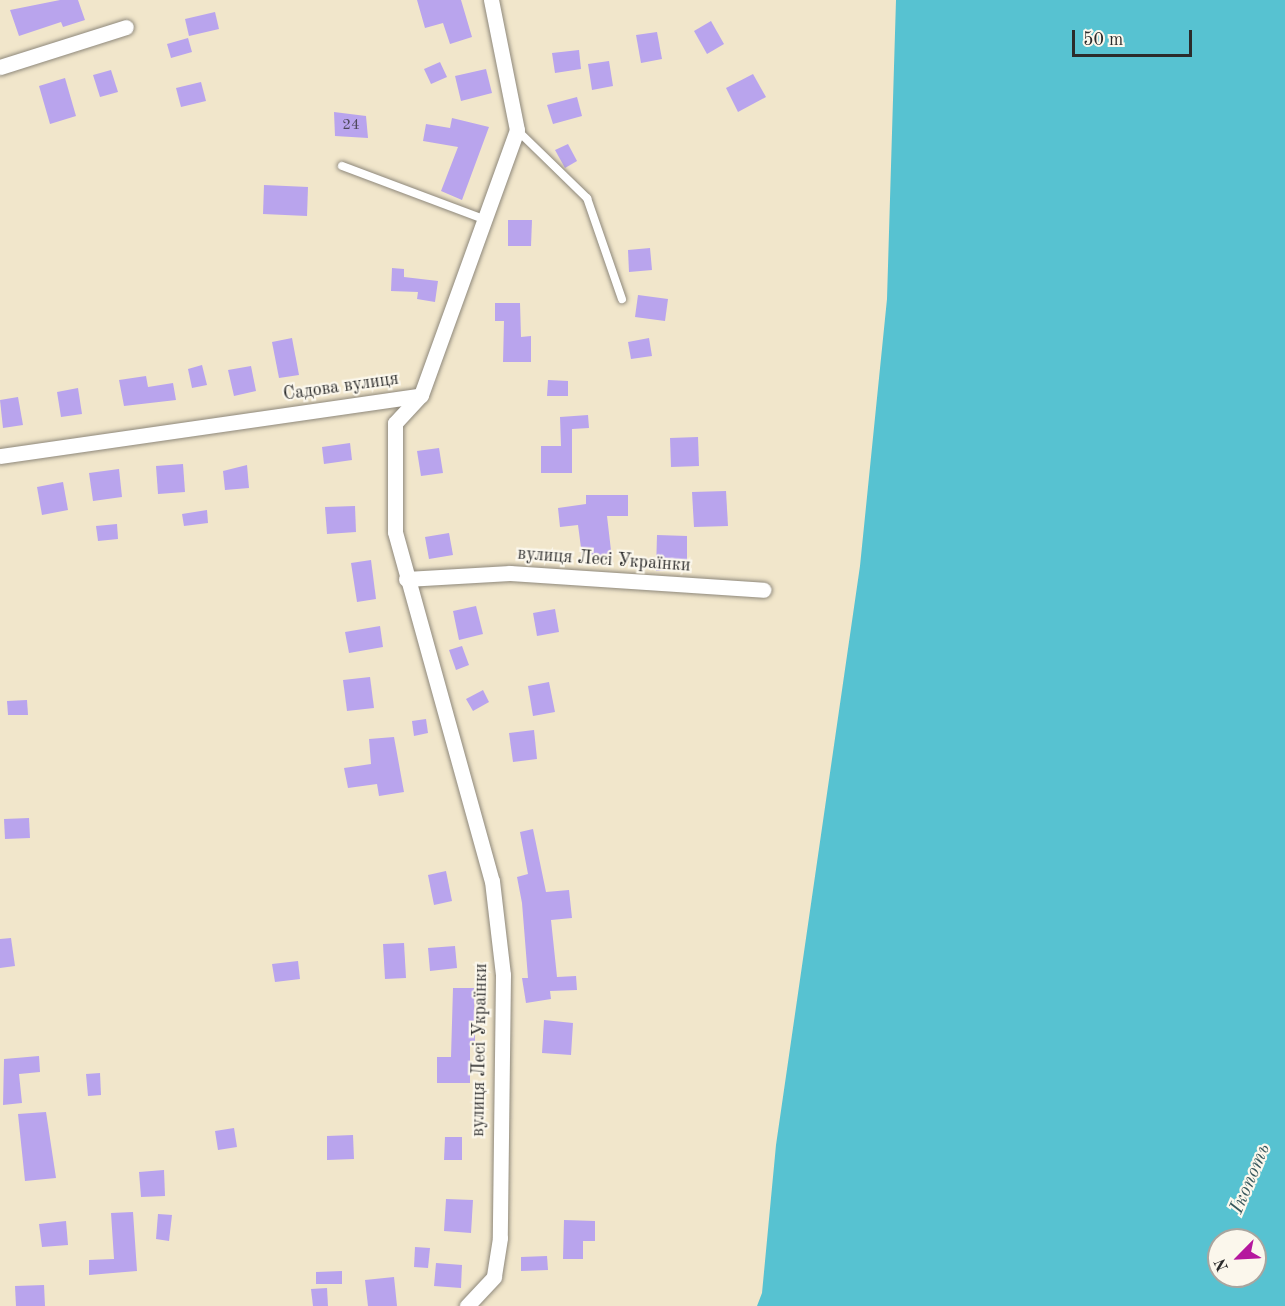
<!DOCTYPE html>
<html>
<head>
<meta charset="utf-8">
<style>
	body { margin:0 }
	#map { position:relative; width:1285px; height:1306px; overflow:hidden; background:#f1e6cb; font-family:"Old Standard TT",serif }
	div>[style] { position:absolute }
	.water>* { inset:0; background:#57c2d1 }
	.building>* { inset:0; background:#b9a4ed }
	.roads { filter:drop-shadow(0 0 2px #8e887b) drop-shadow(0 0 2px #8e887b) }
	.service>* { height:8px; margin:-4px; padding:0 4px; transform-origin:4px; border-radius:4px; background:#fff }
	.minor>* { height:15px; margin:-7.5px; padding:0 7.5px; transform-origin:7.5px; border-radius:7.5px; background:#fff }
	span { translate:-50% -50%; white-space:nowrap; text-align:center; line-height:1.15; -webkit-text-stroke:4.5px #fbf7ec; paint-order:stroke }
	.number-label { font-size:15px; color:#4e495c }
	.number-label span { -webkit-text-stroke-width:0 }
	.street-label { font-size:18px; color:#2b2b2b }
	.water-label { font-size:20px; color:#38585d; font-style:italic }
	.north { position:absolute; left:1207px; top:1228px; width:60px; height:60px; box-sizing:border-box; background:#fbf7ec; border:2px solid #a8a59f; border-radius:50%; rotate:246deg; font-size:16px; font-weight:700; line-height:24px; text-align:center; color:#2b2b2b }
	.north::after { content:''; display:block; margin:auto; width:21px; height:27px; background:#b5179e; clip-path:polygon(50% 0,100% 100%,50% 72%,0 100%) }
	.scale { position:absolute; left:1072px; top:30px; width:120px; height:27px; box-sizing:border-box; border:3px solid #2b2b2b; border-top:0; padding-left:8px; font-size:18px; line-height:21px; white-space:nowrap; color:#2b2b2b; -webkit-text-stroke:4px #fbf7ec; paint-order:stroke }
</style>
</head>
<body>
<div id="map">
	<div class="water">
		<i style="clip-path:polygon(evenodd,896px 0,1285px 0,1285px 1306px,757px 1306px,762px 1293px,776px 1145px,860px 566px,887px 299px,896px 0,1219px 1240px,1255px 1240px,1255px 1276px,1219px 1276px,1219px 1240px)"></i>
	</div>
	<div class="building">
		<i style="clip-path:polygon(60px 0,78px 0,85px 20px,63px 27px,61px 22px,19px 36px,10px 10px)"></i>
		<i style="clip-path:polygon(417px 0,461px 0,472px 37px,450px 44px,443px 23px,425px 28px)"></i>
		<i style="clip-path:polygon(215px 12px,219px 29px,189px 36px,185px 19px)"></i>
		<i style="clip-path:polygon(711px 21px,724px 44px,707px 54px,694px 31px)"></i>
		<i style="clip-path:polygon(657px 32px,662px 59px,641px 63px,636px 35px)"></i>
		<i style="clip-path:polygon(188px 38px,192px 52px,171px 58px,167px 44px)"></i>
		<i style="clip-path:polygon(579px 50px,581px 69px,555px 73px,552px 53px)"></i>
		<i style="clip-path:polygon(609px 61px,613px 86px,592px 90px,588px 64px)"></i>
		<i style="clip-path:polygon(440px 62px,447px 77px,431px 84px,424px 69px)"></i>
		<i style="clip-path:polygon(486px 69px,492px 93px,461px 101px,455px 76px)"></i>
		<i style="clip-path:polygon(111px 70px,118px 92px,100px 97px,93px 75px)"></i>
		<i style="clip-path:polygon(753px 74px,766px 97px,738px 112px,726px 88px)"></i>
		<i style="clip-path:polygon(65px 78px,76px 116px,50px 124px,39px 86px)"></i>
		<i style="clip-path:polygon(201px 82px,206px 101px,181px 107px,176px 88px)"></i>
		<i style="clip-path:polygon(577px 97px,582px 116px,553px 124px,547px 105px)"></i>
		<i style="clip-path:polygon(334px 112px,366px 116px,368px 138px,335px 136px)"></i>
		<i style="clip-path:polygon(452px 118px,489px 127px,462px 200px,441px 191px,458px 147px,423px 141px,426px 124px,450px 128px)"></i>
		<i style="clip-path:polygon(568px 144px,577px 161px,565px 168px,555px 150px)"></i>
		<i style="clip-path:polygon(264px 185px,308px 187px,307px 216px,263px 214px)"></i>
		<i style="clip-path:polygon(508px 220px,532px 220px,531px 246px,508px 246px)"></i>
		<i style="clip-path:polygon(650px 248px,652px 270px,629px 272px,628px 250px)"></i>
		<i style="clip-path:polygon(392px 268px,404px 269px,404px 277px,438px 281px,435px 302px,417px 299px,418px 292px,391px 291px)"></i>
		<i style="clip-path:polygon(638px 295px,668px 299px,665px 321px,635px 317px)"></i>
		<i style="clip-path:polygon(495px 303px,520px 303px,521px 337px,531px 336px,531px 362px,503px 362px,504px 321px,495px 321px)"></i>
		<i style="clip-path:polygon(292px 338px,299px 375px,279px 378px,272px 342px)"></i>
		<i style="clip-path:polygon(649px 338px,652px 356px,631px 359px,628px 342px)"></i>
		<i style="clip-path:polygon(202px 365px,207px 385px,192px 388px,188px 369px)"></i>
		<i style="clip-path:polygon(251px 366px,256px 391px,234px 396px,228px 370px)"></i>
		<i style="clip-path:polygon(146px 376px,148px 387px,173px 383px,176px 400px,124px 406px,119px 380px)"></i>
		<i style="clip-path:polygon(548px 380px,568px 381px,568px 396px,547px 396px)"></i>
		<i style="clip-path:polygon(78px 388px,82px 414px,61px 417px,57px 392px)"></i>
		<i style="clip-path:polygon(18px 397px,23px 425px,3px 428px,0 400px)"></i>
		<i style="clip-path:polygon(588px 415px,589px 428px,572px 429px,572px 473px,541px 473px,541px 446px,561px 446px,560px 417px)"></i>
		<i style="clip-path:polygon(698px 437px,699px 466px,671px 467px,670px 438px)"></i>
		<i style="clip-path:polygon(350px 443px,352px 460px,324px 464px,322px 447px)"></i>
		<i style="clip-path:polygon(439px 448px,443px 473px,421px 476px,417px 451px)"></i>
		<i style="clip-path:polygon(183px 464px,185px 492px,158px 494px,156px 466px)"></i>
		<i style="clip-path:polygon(247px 465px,249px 488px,225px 490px,223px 471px)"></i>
		<i style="clip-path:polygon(119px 469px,122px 497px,93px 501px,89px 473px)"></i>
		<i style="clip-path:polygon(63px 482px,68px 510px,42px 515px,37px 487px)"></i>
		<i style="clip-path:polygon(726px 491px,728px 526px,694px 527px,692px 492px)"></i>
		<i style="clip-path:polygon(586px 495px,628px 495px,628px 516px,607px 516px,612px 559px,583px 563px,578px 525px,560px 527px,558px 508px,586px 504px)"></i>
		<i style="clip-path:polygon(355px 506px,356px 532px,327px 534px,325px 507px)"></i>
		<i style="clip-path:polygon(207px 510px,208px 523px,184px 526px,182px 514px)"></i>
		<i style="clip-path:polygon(117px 524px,118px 539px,98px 541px,96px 526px)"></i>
		<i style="clip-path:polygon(449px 533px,453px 555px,429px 559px,425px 537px)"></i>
		<i style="clip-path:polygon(657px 535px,687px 536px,687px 571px,656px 571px)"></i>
		<i style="clip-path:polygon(371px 560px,376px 599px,357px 602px,351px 563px)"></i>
		<i style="clip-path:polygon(476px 606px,483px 634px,459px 640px,453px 611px)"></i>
		<i style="clip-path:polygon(555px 609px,559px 632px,537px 636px,533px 613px)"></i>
		<i style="clip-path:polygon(380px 626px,383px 647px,349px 653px,345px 632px)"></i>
		<i style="clip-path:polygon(462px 646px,469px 665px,456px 670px,449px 650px)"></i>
		<i style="clip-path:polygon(370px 677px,374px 708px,347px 711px,343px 680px)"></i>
		<i style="clip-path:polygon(549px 682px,555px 712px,533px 716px,528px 686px)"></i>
		<i style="clip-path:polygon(483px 690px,489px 702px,473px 711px,466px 699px)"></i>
		<i style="clip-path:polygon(27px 700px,28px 715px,8px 715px,7px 701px)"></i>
		<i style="clip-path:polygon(426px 719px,428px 733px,414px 736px,412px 721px)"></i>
		<i style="clip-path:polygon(534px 730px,537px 759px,513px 762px,509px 733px)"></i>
		<i style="clip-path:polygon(394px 737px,404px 792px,379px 796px,377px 784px,348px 788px,344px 768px,371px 764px,369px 739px)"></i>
		<i style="clip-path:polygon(29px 818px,30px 838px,5px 839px,4px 819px)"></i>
		<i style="clip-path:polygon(533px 829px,546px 892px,569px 890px,572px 918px,551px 920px,557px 977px,576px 976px,577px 990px,550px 991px,551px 999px,526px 1003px,522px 978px,528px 978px,522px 903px,517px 877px,528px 874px,520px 832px)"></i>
		<i style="clip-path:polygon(446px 871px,452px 901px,434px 905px,428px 875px)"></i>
		<i style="clip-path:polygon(11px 938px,15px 966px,0 968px,0 939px)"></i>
		<i style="clip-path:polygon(404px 943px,406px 978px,385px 979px,383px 944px)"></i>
		<i style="clip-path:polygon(455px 946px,457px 968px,430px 971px,428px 948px)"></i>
		<i style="clip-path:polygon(298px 961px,300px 979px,275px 982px,272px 964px)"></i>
		<i style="clip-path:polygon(453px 988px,474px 988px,475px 1041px,470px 1041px,470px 1083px,437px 1083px,437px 1057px,451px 1057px)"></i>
		<i style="clip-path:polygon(544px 1020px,573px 1023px,571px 1055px,542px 1053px)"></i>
		<i style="clip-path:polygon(39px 1056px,40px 1072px,19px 1074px,22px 1103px,3px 1105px,4px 1059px)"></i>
		<i style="clip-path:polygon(100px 1073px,101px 1095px,88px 1096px,86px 1074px)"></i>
		<i style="clip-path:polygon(46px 1112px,56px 1178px,25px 1181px,18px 1114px)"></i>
		<i style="clip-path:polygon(234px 1128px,237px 1147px,218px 1150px,215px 1131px)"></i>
		<i style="clip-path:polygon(353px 1135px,354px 1159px,327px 1160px,327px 1136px)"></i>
		<i style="clip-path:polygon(445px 1137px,462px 1137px,462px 1160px,444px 1160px)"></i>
		<i style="clip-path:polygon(164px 1170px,165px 1196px,141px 1197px,139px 1172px)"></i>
		<i style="clip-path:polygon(446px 1199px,473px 1200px,471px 1233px,444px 1231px)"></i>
		<i style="clip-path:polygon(133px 1212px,137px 1271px,89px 1275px,89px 1260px,114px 1259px,111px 1213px)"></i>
		<i style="clip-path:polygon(158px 1214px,172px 1215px,169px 1241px,156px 1239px)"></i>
		<i style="clip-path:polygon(564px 1220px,595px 1221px,595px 1241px,583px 1241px,583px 1259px,563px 1259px)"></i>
		<i style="clip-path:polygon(66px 1221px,68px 1245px,42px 1247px,39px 1224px)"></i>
		<i style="clip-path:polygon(415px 1247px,430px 1248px,428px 1268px,414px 1267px)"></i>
		<i style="clip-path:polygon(547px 1256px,548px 1270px,521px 1271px,521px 1257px)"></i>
		<i style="clip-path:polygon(436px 1263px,462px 1265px,461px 1288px,434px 1286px)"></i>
		<i style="clip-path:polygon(342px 1271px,342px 1284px,316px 1284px,316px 1272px)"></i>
		<i style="clip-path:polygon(394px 1277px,397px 1306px,368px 1306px,365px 1280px)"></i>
		<i style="clip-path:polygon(44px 1285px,45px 1306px,16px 1306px,15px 1286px)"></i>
		<i style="clip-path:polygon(327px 1288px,328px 1306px,313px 1306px,311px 1289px)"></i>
	</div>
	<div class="roads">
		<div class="service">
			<i style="left:517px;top:130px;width:98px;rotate:44.2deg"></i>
			<i style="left:587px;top:198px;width:107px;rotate:70.9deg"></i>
			<i style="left:342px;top:166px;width:152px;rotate:20.5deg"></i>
		</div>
		<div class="minor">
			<i style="left:0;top:67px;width:132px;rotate:-17.6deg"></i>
			<i style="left:421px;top:395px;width:38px;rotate:133deg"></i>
			<i style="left:395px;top:423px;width:109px;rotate:90deg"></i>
			<i style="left:395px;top:532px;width:362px;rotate:74.5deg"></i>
			<i style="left:492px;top:881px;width:95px;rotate:83.3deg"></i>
			<i style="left:503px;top:975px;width:263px;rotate:90.7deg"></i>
			<i style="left:500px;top:1238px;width:39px;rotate:99deg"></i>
			<i style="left:494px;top:1277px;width:40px;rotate:133deg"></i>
			<i style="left:0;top:456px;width:425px;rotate:-8.2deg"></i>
			<i style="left:421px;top:395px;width:282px;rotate:-70.1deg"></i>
			<i style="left:517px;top:130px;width:133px;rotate:-101.3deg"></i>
			<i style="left:406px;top:579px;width:104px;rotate:-3.3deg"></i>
			<i style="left:510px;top:573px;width:254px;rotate:3.8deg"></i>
		</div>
	</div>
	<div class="number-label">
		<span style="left:351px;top:126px">24</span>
	</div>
	<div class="street-label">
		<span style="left:341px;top:387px;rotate:-8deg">Садова вулиця</span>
		<span style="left:604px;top:560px;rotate:4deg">вулиця Лесі Українки</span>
		<span style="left:480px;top:1050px;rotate:-89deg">вулиця Лесі Українки</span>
	</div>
	<div class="water-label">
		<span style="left:1251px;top:1179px;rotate:-67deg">Ікопоть</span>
	</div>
	<div class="north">N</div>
	<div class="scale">50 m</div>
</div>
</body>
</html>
